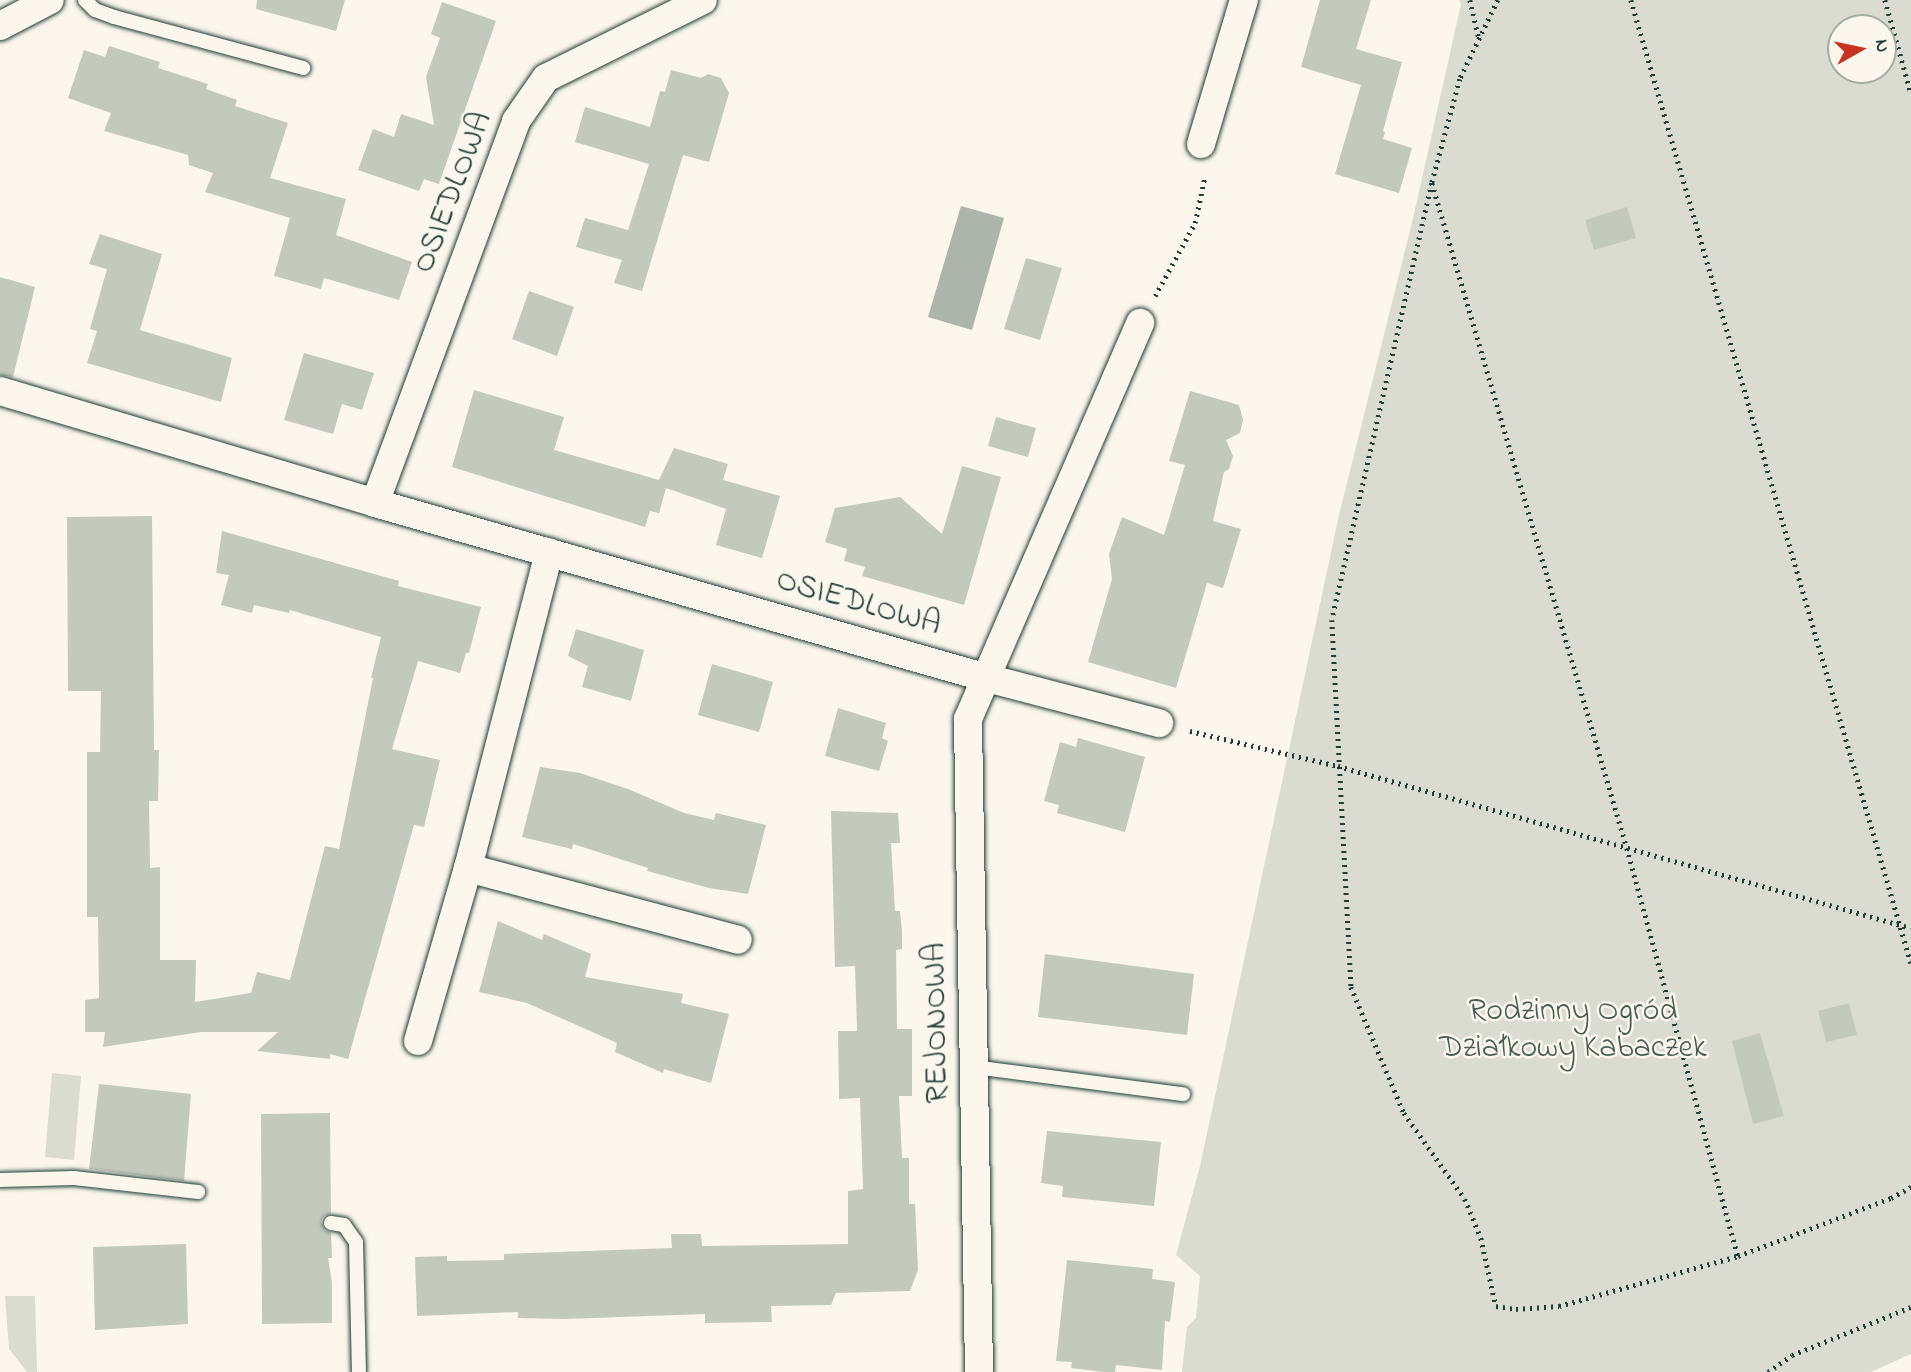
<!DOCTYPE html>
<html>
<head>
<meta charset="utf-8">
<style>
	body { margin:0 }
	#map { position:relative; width:1911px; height:1372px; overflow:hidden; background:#fbf7ec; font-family:"Indie Flower",sans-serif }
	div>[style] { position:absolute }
	.green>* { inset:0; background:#dbdcd1 }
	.water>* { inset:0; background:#adb4aa }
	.building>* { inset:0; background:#c4c9be }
	.path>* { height:4.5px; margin-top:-2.25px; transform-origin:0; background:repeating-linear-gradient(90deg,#1f3d34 0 2px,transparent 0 7px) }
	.roads { filter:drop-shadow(0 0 2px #1f3d34) drop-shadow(0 0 2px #1f3d34) }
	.lane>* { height:14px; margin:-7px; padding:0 7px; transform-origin:7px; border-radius:7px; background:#fbf7ec }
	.street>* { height:28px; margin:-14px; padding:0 14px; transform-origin:14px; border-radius:14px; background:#fbf7ec }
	span { translate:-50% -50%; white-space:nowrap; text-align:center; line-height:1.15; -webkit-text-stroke:5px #fbf7ec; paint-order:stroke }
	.street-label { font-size:32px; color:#1f3d34 }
	.park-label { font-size:32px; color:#455d53 }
	.north { position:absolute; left:1827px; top:14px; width:70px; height:70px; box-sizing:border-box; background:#fbf7ec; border:2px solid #a3ada2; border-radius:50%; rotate:81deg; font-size:19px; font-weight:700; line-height:28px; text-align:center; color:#1f3d34 }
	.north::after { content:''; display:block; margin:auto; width:24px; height:32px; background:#c8321e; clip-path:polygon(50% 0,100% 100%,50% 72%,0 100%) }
</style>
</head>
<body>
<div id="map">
	<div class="green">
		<i style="clip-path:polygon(evenodd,1459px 0,1911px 0,1911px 1354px,1871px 1372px,1182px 1372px,1187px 1327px,1196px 1318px,1200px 1276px,1176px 1255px,1200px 1166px,1339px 515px,1414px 214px,1461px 4px,1459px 0,1841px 28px,1883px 28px,1883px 70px,1841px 70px,1841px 28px)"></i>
		<i style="clip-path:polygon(52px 1073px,81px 1076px,74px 1160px,45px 1157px)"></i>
		<i style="clip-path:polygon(5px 1296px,35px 1296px,37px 1372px,27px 1372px,9px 1349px)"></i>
	</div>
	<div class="water">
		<i style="clip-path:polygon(961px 206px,1004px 218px,972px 330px,928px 317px)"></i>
	</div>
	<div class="building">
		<i style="clip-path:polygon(257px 0,345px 0,336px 31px,256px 9px)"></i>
		<i style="clip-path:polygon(1320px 0,1371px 0,1356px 49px,1402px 62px,1383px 131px,1385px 132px,1383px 139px,1412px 148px,1399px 193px,1335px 174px,1361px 85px,1301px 67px)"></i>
		<i style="clip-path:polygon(442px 2px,496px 21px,439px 184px,424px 179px,419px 191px,358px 170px,373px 129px,394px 137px,401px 114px,434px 125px,426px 77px,440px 38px,431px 34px)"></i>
		<i style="clip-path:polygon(109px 46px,160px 62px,158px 68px,208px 84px,206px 89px,237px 100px,235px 106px,288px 123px,270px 178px,346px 199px,336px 235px,412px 262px,399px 300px,324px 278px,321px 289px,274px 276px,290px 218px,205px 192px,213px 173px,189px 165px,188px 155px,104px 131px,111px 113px,68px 98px,84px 50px,105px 57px)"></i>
		<i style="clip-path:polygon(671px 70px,701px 78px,708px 74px,721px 78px,729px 93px,709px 162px,683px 155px,642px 291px,614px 283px,622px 260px,576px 247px,585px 218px,628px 230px,649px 164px,575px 142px,585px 107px,650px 127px,660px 91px,665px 92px)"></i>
		<i style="clip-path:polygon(1627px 207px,1636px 238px,1594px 250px,1585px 220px)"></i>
		<i style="clip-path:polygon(100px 234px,162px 254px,140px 330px,232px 358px,221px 402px,87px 363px,97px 331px,90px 329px,107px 269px,89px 264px)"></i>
		<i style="clip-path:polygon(1026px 258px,1062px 268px,1040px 340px,1004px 329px)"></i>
		<i style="clip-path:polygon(0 277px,35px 287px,13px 377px,0 375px)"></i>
		<i style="clip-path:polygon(529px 291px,574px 307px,557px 356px,512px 339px)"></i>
		<i style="clip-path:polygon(304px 353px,374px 373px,362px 410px,342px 404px,333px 434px,284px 420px)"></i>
		<i style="clip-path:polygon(474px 390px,564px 417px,554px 450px,659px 480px,674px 448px,728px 464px,723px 480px,780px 496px,762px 558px,716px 545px,726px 509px,666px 488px,659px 513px,650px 511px,645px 527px,452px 467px)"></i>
		<i style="clip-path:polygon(1190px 391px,1239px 405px,1243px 420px,1240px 433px,1226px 440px,1233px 456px,1229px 469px,1224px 472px,1213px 521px,1241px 529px,1223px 588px,1207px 583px,1176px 688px,1088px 662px,1112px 579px,1109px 554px,1122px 517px,1164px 535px,1185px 465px,1169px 461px)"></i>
		<i style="clip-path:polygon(996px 417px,1036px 428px,1028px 457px,988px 446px)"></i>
		<i style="clip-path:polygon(962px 466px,1001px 477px,964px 605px,862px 576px,865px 567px,844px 561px,847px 549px,825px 542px,835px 508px,900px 497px,942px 534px)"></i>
		<i style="clip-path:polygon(152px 516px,154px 750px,159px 750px,158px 801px,149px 801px,150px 868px,160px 867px,160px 960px,196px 960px,195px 1002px,251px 993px,257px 972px,290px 980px,325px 846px,339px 849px,373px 678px,371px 678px,381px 637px,290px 610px,289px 613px,254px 605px,252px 613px,221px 605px,229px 575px,216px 573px,222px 531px,399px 581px,398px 586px,481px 607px,469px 653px,466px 653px,460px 673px,418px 661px,392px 749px,440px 760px,424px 827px,414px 825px,348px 1059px,330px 1054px,330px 1059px,257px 1051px,278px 1032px,201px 1032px,103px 1047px,105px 1032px,85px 1032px,85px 1000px,99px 998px,98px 917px,87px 917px,87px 752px,100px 752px,101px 691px,68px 691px,67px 517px)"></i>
		<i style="clip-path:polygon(576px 629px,644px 650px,631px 701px,582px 687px,588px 666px,568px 656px)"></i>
		<i style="clip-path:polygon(712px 664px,773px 682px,759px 732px,698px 715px)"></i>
		<i style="clip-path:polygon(838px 708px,886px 723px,882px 738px,888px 741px,879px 771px,825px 756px)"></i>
		<i style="clip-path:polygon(1078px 738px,1145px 757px,1125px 832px,1057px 813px,1059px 805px,1044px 801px,1060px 742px,1076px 747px)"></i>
		<i style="clip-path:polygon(540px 767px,580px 773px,628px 789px,684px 813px,714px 820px,716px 813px,766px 825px,748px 894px,709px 888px,647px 871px,648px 868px,573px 844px,572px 849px,522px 837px)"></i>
		<i style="clip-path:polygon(831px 811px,898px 813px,900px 843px,891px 843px,895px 911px,900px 911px,902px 931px,902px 949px,896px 950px,897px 1029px,912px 1029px,912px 1096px,899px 1096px,902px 1158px,909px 1158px,909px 1204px,915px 1204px,918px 1270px,910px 1291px,836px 1293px,831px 1305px,771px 1306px,772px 1322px,705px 1323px,705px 1314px,565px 1319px,518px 1318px,518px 1312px,417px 1316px,415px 1257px,447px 1256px,447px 1261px,504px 1260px,504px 1254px,672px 1248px,671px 1234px,701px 1234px,702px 1246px,848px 1244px,848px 1191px,863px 1189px,860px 1098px,839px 1099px,838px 1031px,857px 1031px,856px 997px,855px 966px,835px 967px)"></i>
		<i style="clip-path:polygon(498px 921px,542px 940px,544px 934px,591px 954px,585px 977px,683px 994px,681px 1003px,729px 1014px,711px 1083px,664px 1069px,663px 1073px,615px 1052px,617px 1043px,527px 1003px,479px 992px)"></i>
		<i style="clip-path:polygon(1045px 954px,1194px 974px,1187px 1035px,1038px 1017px)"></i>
		<i style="clip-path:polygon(1849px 1003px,1857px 1035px,1826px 1042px,1818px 1011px)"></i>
		<i style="clip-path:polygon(1760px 1033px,1784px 1116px,1753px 1124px,1732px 1041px)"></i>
		<i style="clip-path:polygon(99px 1084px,191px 1094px,184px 1181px,89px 1169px)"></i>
		<i style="clip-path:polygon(330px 1113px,331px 1214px,324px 1216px,321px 1222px,325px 1230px,331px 1233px,332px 1258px,328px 1258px,332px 1282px,332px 1323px,262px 1324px,261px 1114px)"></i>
		<i style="clip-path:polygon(1047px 1131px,1161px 1142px,1154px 1206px,1062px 1197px,1063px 1186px,1041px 1183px)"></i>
		<i style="clip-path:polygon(186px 1244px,188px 1324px,95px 1330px,93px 1247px)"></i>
		<i style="clip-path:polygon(1067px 1260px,1153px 1269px,1152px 1279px,1175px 1282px,1170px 1322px,1165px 1321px,1162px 1370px,1116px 1365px,1115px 1372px,1104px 1372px,1071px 1368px,1072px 1362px,1056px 1361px)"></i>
	</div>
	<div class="path">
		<i style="left:1470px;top:0;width:40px;rotate:77deg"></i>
		<i style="left:1498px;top:0;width:88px;rotate:115.7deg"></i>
		<i style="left:1460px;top:79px;width:108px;rotate:105.1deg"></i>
		<i style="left:1432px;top:183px;width:693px;rotate:73.66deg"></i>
		<i style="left:1627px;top:848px;width:423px;rotate:74.8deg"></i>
		<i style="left:1631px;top:0;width:1003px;rotate:73.79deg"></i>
		<i style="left:1885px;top:0;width:97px;rotate:74.4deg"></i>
		<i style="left:1432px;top:183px;width:448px;rotate:102.9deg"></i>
		<i style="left:1332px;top:620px;width:367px;rotate:87deg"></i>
		<i style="left:1351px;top:987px;width:137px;rotate:67.2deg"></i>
		<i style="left:1404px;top:1113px;width:105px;rotate:54.7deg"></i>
		<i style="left:1465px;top:1199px;width:42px;rotate:67.7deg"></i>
		<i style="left:1481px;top:1238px;width:70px;rotate:77.6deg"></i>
		<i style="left:1496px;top:1306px;width:20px;rotate:9deg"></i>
		<i style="left:1516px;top:1309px;width:43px;rotate:-4deg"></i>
		<i style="left:1559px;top:1306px;width:186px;rotate:-15.6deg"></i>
		<i style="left:1738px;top:1256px;width:164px;rotate:-20.8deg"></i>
		<i style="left:1891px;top:1198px;width:23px;rotate:-29deg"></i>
		<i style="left:1155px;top:296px;width:83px;rotate:-61.3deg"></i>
		<i style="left:1195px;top:223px;width:48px;rotate:-78deg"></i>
		<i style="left:1190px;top:731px;width:152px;rotate:13.3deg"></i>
		<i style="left:1338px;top:766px;width:595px;rotate:15.79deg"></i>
		<i style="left:1768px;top:1372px;width:29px;rotate:-35deg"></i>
		<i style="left:1792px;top:1355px;width:128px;rotate:-22deg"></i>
	</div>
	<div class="roads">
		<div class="lane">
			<i style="left:85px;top:0;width:14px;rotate:45deg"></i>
			<i style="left:95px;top:10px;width:20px;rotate:20deg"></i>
			<i style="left:114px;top:17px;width:196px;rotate:15.1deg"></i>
			<i style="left:974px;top:1067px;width:211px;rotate:7.4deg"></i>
			<i style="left:0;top:1180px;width:74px;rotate:-1.5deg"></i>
			<i style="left:74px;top:1178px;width:125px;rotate:6.4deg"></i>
			<i style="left:331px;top:1223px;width:13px;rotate:9deg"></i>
			<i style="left:344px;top:1225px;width:21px;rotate:55deg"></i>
			<i style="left:356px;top:1242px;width:130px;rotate:88.7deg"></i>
		</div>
		<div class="street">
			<i style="left:0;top:26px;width:56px;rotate:-27.5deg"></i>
			<i style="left:1201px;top:144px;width:150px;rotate:-73.4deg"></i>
			<i style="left:0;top:391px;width:391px;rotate:16.6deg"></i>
			<i style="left:375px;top:503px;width:637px;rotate:15.96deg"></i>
			<i style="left:987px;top:678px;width:178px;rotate:14.7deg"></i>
			<i style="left:375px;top:503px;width:407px;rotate:-69.7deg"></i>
			<i style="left:516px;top:121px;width:52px;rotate:-55.1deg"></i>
			<i style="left:546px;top:78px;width:175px;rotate:-26.4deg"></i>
			<i style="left:468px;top:868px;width:279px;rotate:14.9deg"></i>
			<i style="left:418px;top:1041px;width:180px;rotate:-73.9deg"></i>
			<i style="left:468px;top:868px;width:326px;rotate:-75.6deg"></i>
			<i style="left:979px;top:1372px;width:653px;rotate:-90.97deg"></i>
			<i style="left:968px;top:719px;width:432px;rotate:-66.5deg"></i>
		</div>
	</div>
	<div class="street-label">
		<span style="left:454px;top:193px;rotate:-69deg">OSIEDLOWA</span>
		<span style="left:858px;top:604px;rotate:16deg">OSIEDLOWA</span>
		<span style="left:938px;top:1023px;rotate:-91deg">REJONOWA</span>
	</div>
	<div class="park-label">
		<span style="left:1573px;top:1031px">Rodzinny Ogród<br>Działkowy Kabaczek</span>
	</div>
	<div class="north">N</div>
</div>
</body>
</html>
